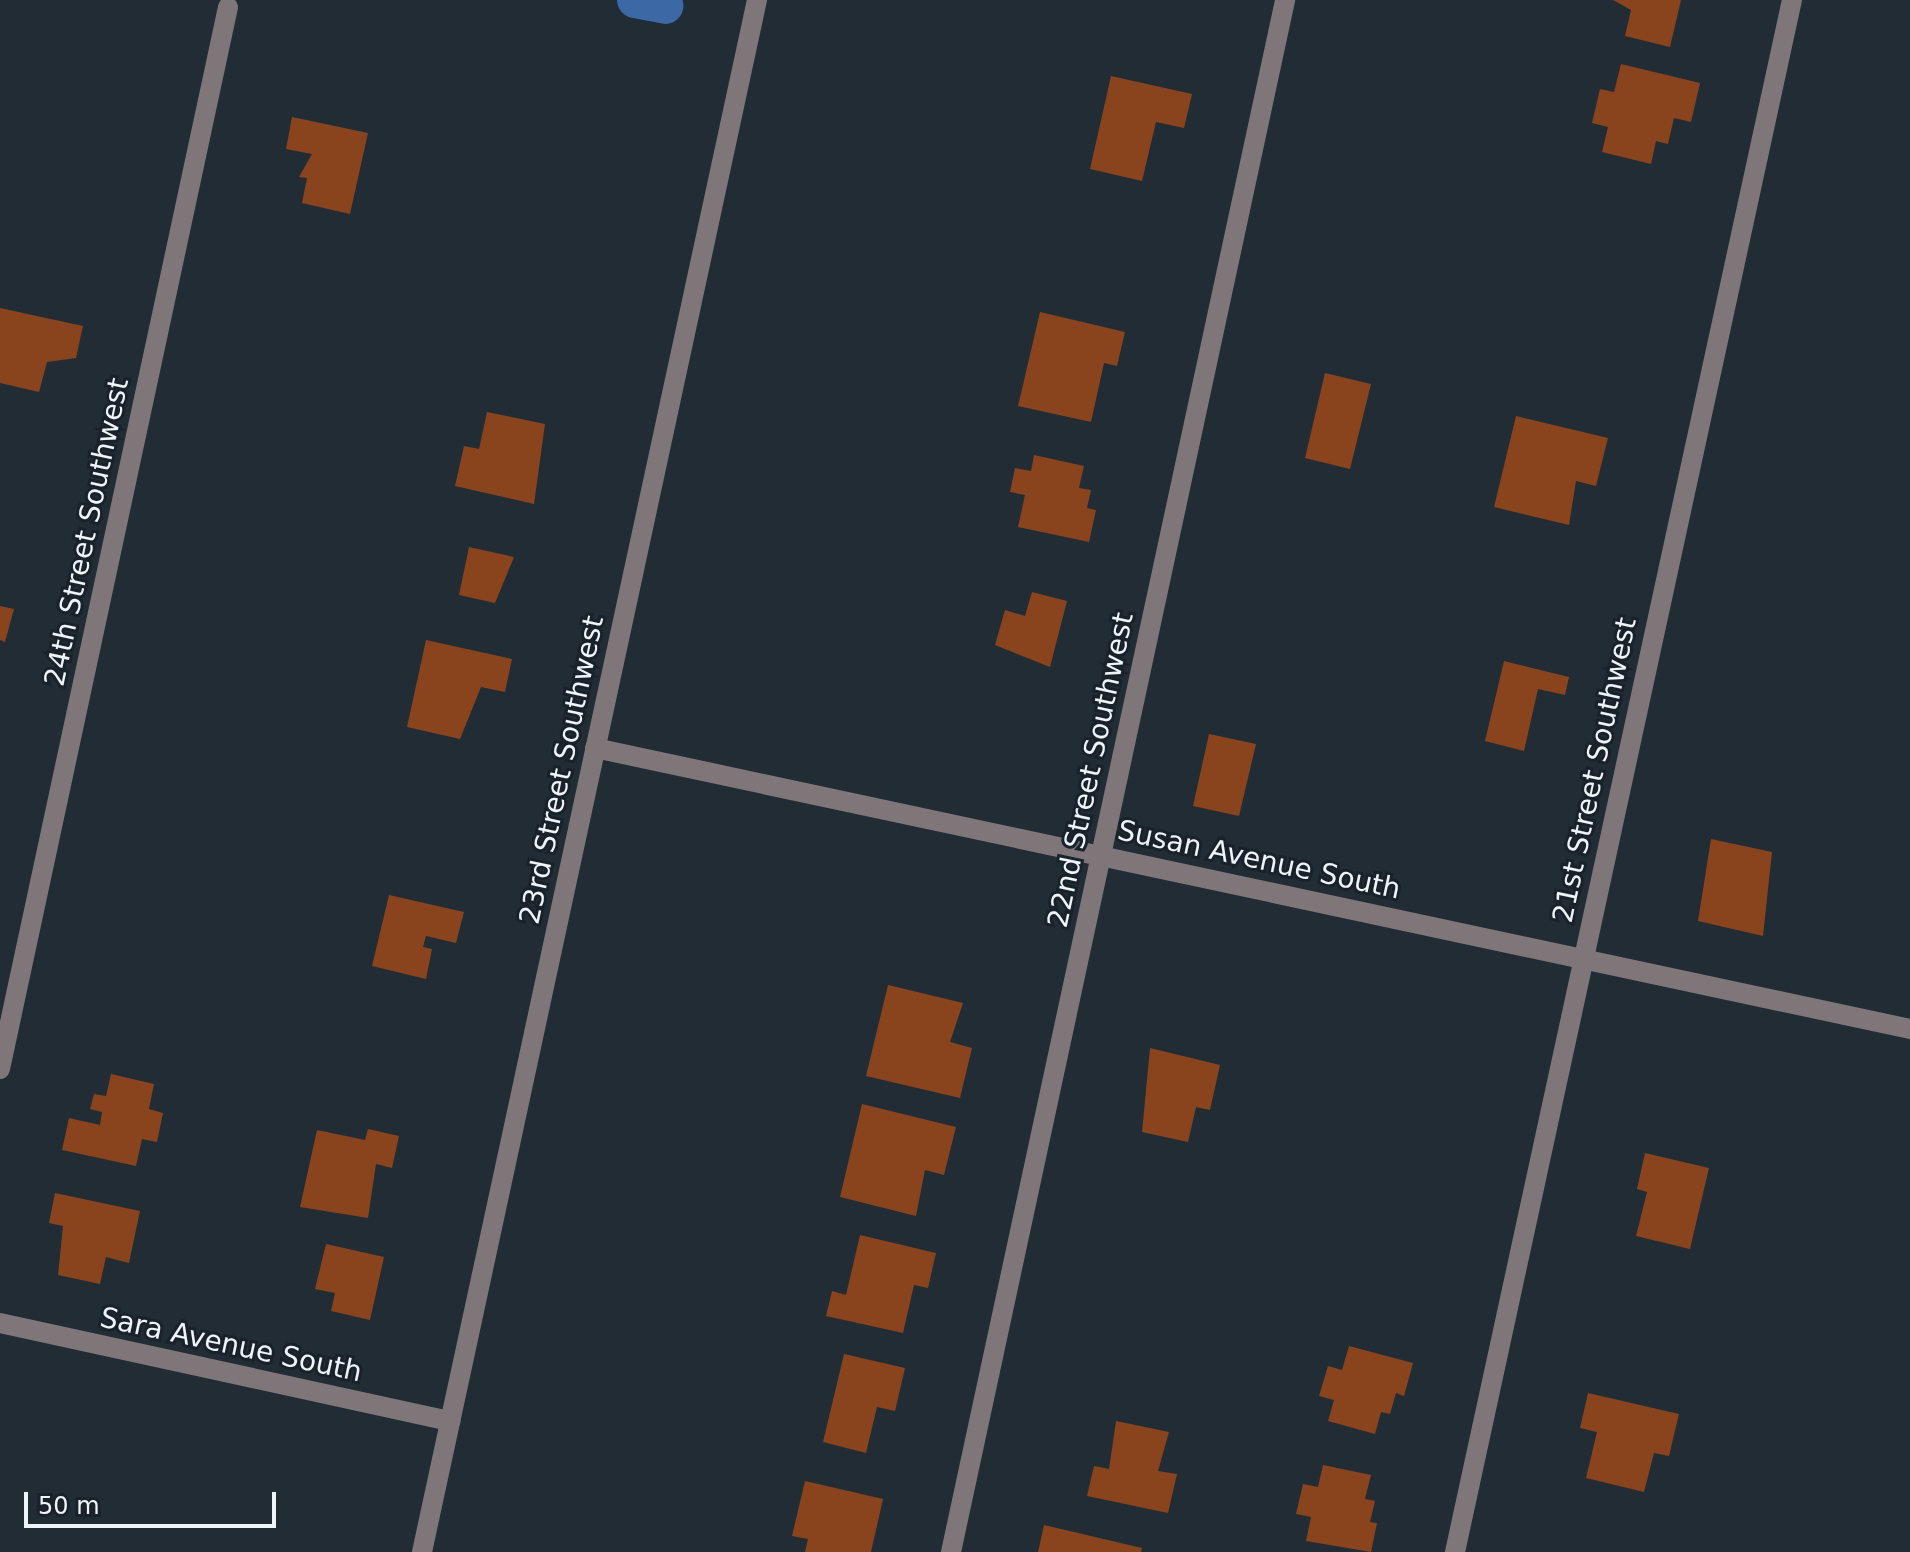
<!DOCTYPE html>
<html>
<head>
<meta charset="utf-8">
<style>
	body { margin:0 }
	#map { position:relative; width:1910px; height:1552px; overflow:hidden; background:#222c35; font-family:"DejaVu Sans",sans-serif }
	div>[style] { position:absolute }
	.canal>* { height:36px; margin:-18px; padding:0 18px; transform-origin:18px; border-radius:18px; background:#3c69a5 }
	.building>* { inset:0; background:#89441e }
	.minor>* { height:20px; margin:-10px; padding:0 10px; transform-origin:10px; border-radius:10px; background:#7e7678 }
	span { translate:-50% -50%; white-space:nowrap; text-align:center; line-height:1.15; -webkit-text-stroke:6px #19222b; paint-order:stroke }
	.street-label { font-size:28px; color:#eef4fa }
	.scale { position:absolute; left:24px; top:1492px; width:252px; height:36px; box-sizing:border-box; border:4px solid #eef4fa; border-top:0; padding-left:10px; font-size:24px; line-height:28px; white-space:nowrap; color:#eef4fa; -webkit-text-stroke:6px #19222b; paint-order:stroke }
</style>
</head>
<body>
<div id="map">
	<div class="canal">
		<i style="left:635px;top:0;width:31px;rotate:11deg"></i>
	</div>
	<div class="building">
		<i style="clip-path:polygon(1613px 0,1681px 0,1670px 47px,1625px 36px,1631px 10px)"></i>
		<i style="clip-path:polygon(1621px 64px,1700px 83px,1691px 122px,1674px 118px,1668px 144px,1656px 141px,1651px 164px,1602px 152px,1608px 127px,1592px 123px,1600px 89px,1614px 92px)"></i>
		<i style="clip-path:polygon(1111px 76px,1192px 94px,1184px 128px,1156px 122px,1142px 181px,1090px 169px)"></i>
		<i style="clip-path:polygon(292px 117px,368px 133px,350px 214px,302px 203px,307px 178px,299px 177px,312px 154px,286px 149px)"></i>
		<i style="clip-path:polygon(0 308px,83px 326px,76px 358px,47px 362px,39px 392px,0 383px)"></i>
		<i style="clip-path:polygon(1040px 312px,1125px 332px,1117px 366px,1104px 363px,1091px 422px,1018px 406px)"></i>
		<i style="clip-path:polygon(1325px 373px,1371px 384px,1350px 469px,1305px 458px)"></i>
		<i style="clip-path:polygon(487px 412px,545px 424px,534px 504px,455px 486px,464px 446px,479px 449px)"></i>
		<i style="clip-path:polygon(1516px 416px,1608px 438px,1596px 486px,1576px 481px,1569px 525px,1494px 507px)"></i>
		<i style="clip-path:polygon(1034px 455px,1084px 466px,1079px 488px,1091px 490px,1087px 508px,1096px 510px,1089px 542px,1018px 527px,1025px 495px,1010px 492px,1015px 468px,1031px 471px)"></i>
		<i style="clip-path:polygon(469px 547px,514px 557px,495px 603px,459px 595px)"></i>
		<i style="clip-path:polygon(1032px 592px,1067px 601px,1050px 667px,995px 645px,1005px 610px,1025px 616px)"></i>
		<i style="clip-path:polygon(0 606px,14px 609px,5px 642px,0 640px)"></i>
		<i style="clip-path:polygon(426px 640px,512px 659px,505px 692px,481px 687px,460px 739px,407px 727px)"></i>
		<i style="clip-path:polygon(1504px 661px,1569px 677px,1565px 695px,1538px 689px,1524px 751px,1485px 741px)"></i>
		<i style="clip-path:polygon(1209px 734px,1256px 744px,1239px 816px,1193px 806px)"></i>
		<i style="clip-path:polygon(1711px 839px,1772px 852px,1763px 936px,1698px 921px)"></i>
		<i style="clip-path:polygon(389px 895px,464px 912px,456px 943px,426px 936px,423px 947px,432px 949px,426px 979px,372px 966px)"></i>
		<i style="clip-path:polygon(888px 985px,963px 1003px,950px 1042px,972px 1048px,960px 1098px,866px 1076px)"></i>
		<i style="clip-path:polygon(1150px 1048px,1220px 1065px,1210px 1110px,1196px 1107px,1188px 1142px,1142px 1132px)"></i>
		<i style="clip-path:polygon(111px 1074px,154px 1084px,149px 1109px,163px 1113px,157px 1142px,142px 1139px,136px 1166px,62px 1150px,69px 1118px,100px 1125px,102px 1112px,90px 1109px,94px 1094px,106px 1096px)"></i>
		<i style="clip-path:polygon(862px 1104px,956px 1127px,944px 1175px,925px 1170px,916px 1216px,840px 1197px)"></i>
		<i style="clip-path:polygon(368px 1129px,399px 1136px,392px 1168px,376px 1164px,368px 1218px,300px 1207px,317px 1130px,365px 1140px)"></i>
		<i style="clip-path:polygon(1645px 1153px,1709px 1168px,1690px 1249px,1636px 1236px,1647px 1192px,1637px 1189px)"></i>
		<i style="clip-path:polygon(55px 1193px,140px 1211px,129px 1263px,106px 1257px,100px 1284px,58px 1275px,63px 1226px,49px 1223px)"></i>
		<i style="clip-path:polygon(860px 1235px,936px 1253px,928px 1288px,914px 1285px,903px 1333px,826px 1316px,832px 1291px,846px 1295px)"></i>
		<i style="clip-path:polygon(326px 1244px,384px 1257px,370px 1320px,331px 1311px,335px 1293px,315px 1289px)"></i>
		<i style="clip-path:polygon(1349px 1346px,1413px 1363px,1404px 1396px,1396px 1393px,1390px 1414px,1381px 1412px,1375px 1434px,1328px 1421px,1334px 1400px,1319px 1396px,1328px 1366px,1342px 1370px)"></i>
		<i style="clip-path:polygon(844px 1354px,905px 1368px,895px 1411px,877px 1407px,866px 1453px,823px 1442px)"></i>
		<i style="clip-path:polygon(1588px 1393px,1679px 1414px,1669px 1456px,1654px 1453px,1644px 1492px,1586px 1478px,1597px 1432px,1580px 1428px)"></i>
		<i style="clip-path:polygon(1116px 1421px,1169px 1432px,1158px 1471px,1177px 1474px,1168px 1513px,1087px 1496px,1094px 1466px,1109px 1469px)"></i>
		<i style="clip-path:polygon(1323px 1465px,1371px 1475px,1365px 1499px,1375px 1501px,1370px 1522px,1377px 1523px,1371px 1552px,1306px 1541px,1311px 1517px,1296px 1514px,1303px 1484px,1318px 1487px)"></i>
		<i style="clip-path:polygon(805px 1481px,883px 1499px,871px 1552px,805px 1552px,808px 1539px,792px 1536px)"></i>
		<i style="clip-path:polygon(1044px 1525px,1142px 1548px,1141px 1552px,1038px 1552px)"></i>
	</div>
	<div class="minor">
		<i style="left:595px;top:748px;width:1345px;rotate:12.06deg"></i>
		<i style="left:0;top:1069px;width:1086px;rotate:-77.88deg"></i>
		<i style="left:0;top:1323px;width:461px;rotate:12.3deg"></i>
		<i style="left:422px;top:1552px;width:1588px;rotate:-77.82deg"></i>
		<i style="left:951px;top:1552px;width:1588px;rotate:-77.85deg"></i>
		<i style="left:1455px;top:1552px;width:1588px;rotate:-77.75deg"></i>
	</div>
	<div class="street-label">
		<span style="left:87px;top:532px;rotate:-78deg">24th Street Southwest</span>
		<span style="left:562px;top:770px;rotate:-78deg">23rd Street Southwest</span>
		<span style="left:1091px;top:770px;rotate:-78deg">22nd Street Southwest</span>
		<span style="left:1595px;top:770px;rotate:-78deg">21st Street Southwest</span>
		<span style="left:1259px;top:860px;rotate:12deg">Susan Avenue South</span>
		<span style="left:231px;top:1345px;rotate:12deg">Sara Avenue South</span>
	</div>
	<div class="scale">50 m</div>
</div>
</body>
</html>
